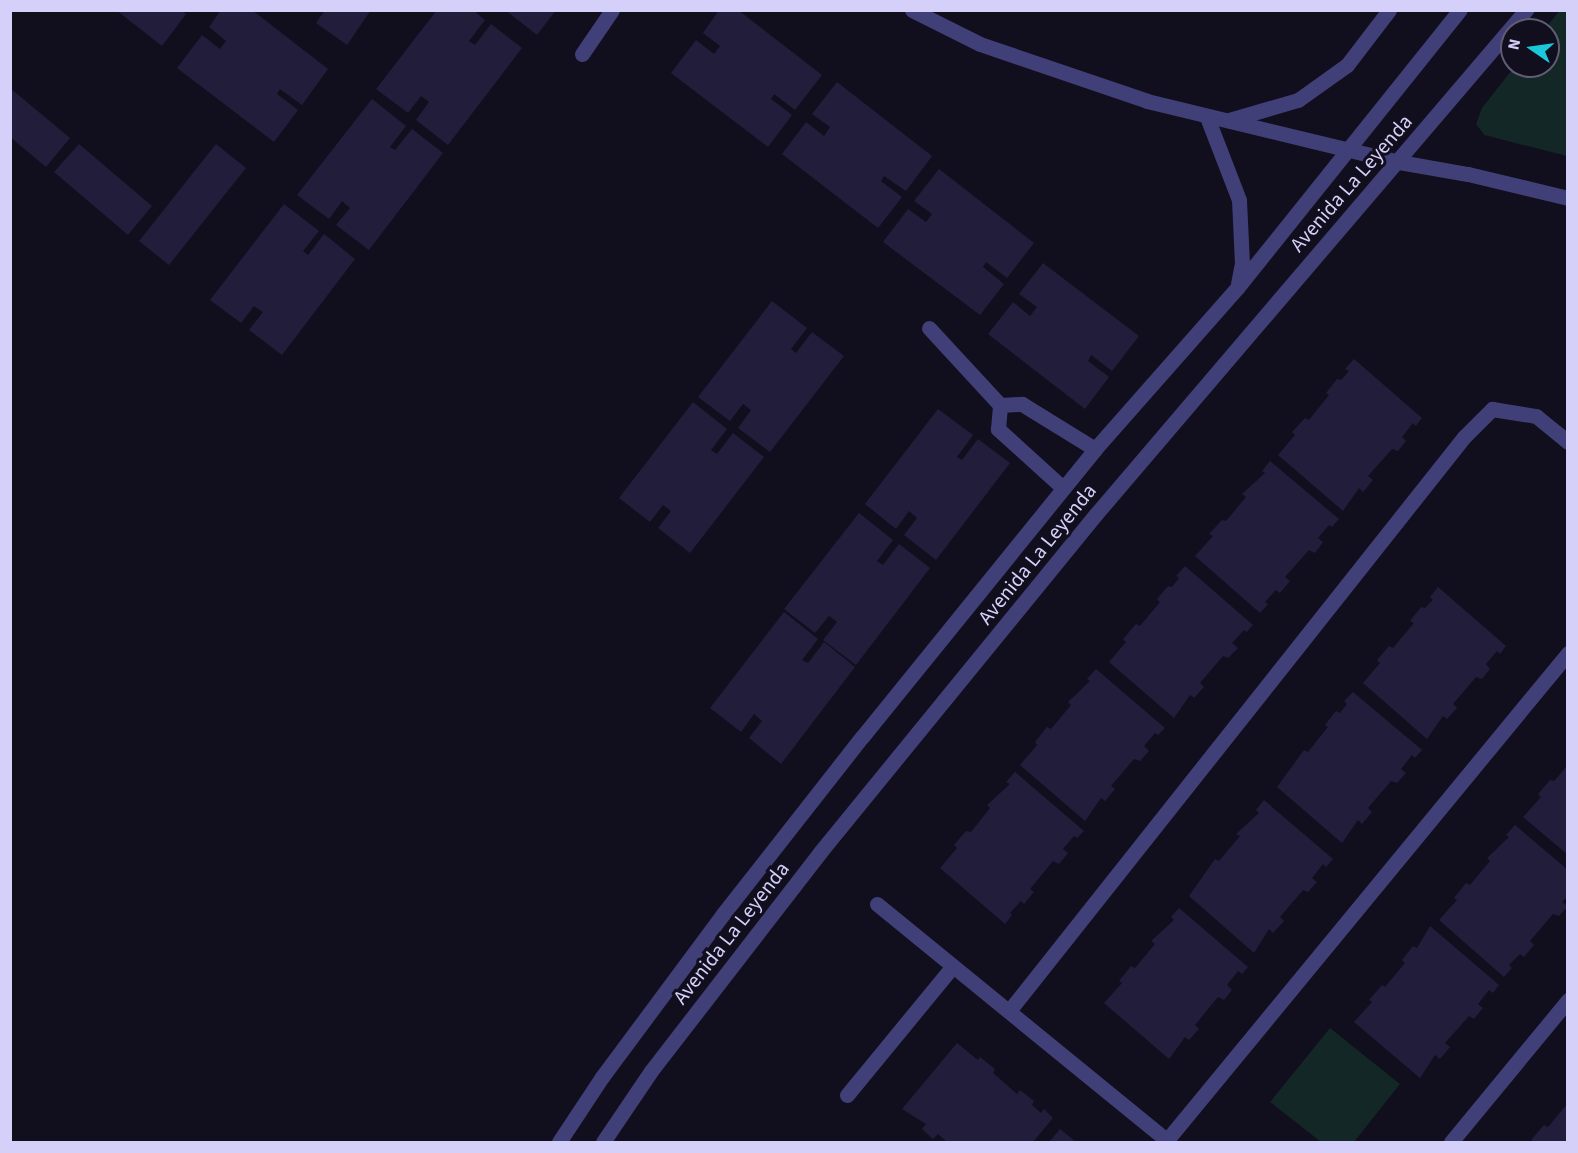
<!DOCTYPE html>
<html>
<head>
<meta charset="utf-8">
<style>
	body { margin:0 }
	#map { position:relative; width:1578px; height:1153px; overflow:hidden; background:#110e1d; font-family:"Source Sans 3",sans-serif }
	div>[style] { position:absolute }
	.green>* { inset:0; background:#122726 }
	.building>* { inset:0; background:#231d3c }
	.service>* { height:15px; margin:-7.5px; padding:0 7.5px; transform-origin:7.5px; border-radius:7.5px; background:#413f77 }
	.minor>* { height:15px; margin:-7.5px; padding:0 7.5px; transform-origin:7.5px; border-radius:7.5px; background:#413f77 }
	span { translate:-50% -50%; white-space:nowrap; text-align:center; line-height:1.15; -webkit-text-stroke:6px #110e1d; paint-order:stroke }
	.street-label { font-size:21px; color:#d5d0f9 }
	.frame { position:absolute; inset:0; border:12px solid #d5d0f9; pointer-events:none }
	.north { position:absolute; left:1500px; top:18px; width:60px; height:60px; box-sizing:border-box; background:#110e1d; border:2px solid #5f5c75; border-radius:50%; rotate:283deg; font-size:16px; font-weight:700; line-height:24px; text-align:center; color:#d5d0f9 }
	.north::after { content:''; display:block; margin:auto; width:21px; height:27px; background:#1bc7db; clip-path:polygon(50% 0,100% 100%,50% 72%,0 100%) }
</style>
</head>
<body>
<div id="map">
	<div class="green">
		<i style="clip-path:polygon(1559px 11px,1567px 11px,1567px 156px,1484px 135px,1476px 124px,1482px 108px,1515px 66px,1548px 66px,1548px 30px,1544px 30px)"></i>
		<i style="clip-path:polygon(1330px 1028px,1400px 1084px,1354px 1142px,1321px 1142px,1270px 1102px)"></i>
	</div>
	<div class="building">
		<i style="clip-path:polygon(116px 10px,181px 10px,186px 14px,162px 46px)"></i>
		<i style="clip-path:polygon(221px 10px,252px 10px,328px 69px,302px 105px,280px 89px,277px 94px,298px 110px,274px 142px,177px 68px,202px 35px,220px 49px,226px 41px,209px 27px)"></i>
		<i style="clip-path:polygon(325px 10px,371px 10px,347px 45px,316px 23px)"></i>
		<i style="clip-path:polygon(437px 10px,473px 10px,485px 20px,469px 41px,475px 45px,491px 24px,522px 48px,448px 145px,416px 120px,429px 102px,421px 96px,408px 113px,376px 89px)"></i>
		<i style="clip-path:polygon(505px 10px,556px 10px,537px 35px)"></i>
		<i style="clip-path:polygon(719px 10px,738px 10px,822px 75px,795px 110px,774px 94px,771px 99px,792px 115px,768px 147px,671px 73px,696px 40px,714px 54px,720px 46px,703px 33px)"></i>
		<i style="clip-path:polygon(837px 82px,932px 156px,906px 191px,884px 176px,881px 181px,902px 197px,878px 228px,782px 154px,806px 122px,824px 136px,830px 127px,812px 114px)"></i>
		<i style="clip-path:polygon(10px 88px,70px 138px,46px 167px,10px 137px)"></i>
		<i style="clip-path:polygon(372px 99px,406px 126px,390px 147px,395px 150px,412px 129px,443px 153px,369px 250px,336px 225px,350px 208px,342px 201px,329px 219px,297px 195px)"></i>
		<i style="clip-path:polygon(79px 144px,152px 206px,128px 235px,54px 172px)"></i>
		<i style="clip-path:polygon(216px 144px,246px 168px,169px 265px,139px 241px)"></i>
		<i style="clip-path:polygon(939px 169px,1034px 243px,1007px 278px,986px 262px,983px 267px,1004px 284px,980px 315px,883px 242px,908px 209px,926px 222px,932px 214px,914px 201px)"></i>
		<i style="clip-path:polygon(284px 204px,319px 231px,303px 251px,308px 255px,324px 234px,355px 259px,282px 355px,249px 330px,263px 312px,254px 306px,241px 323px,210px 300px)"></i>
		<i style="clip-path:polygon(1043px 263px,1139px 336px,1112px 371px,1091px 355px,1088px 361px,1109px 377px,1085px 409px,988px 334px,1013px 302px,1030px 316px,1037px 307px,1019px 294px)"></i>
		<i style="clip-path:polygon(772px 301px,807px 328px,791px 349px,796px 353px,812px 332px,844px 356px,770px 452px,738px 428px,751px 410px,743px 404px,730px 421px,698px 397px)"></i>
		<i style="clip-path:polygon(1354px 359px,1422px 418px,1416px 426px,1413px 423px,1402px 437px,1406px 441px,1398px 451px,1392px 449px,1368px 476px,1373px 480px,1363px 492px,1359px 488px,1343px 511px,1278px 455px,1295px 435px,1292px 432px,1305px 418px,1309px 420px,1329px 395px,1326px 393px,1337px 379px,1341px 380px,1349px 371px,1345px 369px)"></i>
		<i style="clip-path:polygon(693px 402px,727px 429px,711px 450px,717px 454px,733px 433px,764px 457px,690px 553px,658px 528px,671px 511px,663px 505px,650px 522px,619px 498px)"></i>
		<i style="clip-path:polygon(938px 409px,973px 435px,957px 457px,962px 460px,978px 439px,1010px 463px,936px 560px,904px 535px,917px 518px,909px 511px,896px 529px,865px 504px)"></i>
		<i style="clip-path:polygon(1270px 461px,1339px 519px,1332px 527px,1329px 525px,1318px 538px,1323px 542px,1315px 553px,1309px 550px,1285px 577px,1290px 581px,1280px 593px,1276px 590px,1265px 602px,1268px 604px,1260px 613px,1195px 556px,1213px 536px,1209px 534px,1222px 520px,1226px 521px,1246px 497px,1242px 494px,1265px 473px,1262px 471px)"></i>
		<i style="clip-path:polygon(859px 513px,893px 540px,877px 561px,883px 565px,899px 544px,930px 568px,856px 665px,823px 640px,837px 622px,829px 616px,815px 633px,784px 609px)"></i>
		<i style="clip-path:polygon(1185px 566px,1253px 625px,1247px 632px,1244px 630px,1232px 643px,1238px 648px,1228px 658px,1223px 656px,1200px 683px,1204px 687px,1194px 698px,1190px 695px,1174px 718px,1109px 662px,1126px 642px,1123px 639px,1136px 624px,1140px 626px,1160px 602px,1157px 599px,1168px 586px,1172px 587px,1179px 578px,1176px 576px)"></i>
		<i style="clip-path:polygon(1438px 587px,1506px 646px,1500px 654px,1497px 651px,1486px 664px,1490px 669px,1482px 679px,1476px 677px,1453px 704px,1457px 708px,1447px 719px,1443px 716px,1427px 739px,1363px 683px,1380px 663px,1377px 660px,1389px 646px,1393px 648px,1414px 623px,1410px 621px,1421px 607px,1425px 608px,1433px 600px,1430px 597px)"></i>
		<i style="clip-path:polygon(784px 612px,818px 639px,802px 660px,808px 663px,824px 642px,855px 667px,781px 764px,749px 738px,762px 721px,754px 714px,741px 732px,710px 708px)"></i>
		<i style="clip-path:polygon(1096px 669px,1165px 728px,1158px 735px,1155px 733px,1144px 746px,1149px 751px,1140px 761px,1134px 759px,1111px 786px,1115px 789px,1105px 801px,1101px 798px,1085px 821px,1020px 765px,1037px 745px,1035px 742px,1047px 727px,1051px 729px,1071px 705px,1068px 702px,1090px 681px,1087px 679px)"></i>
		<i style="clip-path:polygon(1353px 692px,1422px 750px,1415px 758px,1412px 755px,1401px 769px,1406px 773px,1397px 783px,1391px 781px,1368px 808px,1372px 812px,1362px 824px,1358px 820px,1342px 843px,1277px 787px,1304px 750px,1308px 752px,1328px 727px,1325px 725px,1336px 711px,1340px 713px,1347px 704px,1344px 701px)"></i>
		<i style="clip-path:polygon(1568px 765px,1568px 855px,1523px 817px,1541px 797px,1538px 794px,1550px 780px,1554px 781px)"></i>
		<i style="clip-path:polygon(1015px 772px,1084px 831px,1077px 838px,1074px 836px,1063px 849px,1068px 853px,1059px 864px,1053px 861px,1030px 889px,1034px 892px,1024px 904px,1021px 901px,1010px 913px,1012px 915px,1005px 924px,940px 868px,957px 848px,954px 845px,966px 831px,971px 832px,990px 808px,987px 805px,1010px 784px,1006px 782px)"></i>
		<i style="clip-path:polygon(1264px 800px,1333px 859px,1326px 867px,1323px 864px,1312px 878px,1317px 882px,1308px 892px,1303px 890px,1280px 917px,1284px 921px,1273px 933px,1269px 929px,1254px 953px,1189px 896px,1215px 859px,1219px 861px,1240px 836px,1236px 834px,1259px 813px,1256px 810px)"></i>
		<i style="clip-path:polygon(1515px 825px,1568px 870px,1568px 896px,1562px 902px,1568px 906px,1559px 916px,1553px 914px,1530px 941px,1534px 945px,1524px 957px,1520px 954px,1509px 965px,1512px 968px,1504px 977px,1439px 920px,1457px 900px,1454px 898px,1466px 883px,1470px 885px,1490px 861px,1487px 858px,1509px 837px,1506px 835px)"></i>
		<i style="clip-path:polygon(1179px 908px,1248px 967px,1242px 974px,1238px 971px,1227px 985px,1232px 990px,1224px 1000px,1218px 997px,1195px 1025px,1199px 1029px,1189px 1040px,1185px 1037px,1169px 1059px,1104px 1003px,1122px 983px,1119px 981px,1131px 966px,1135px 968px,1155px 944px,1151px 941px,1174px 920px,1171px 917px)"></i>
		<i style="clip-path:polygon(1430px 926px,1499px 985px,1493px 993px,1489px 990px,1478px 1004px,1483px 1008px,1474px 1019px,1469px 1016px,1445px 1043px,1450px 1047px,1440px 1059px,1435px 1055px,1420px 1078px,1354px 1022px,1372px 1002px,1369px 1000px,1382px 985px,1385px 987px,1405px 963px,1402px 960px,1413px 946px,1417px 948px)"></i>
		<i style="clip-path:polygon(957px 1043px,978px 1060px,980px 1057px,995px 1069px,993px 1073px,1017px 1094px,1020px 1090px,1034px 1101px,1032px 1105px,1041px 1113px,1044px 1109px,1053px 1118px,1033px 1142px,947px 1142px,938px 1134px,933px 1139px,922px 1129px,926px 1124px,902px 1109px)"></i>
		<i style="clip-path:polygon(1568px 1103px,1568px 1142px,1535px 1142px,1531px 1140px,1544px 1125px,1548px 1127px)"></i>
		<i style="clip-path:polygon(1060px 1129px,1076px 1142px,1049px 1142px)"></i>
	</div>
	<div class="service">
		<i style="left:582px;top:54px;width:53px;rotate:-55.7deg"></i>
		<i style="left:929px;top:328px;width:105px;rotate:47.3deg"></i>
		<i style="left:1063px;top:488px;width:88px;rotate:-137.8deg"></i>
		<i style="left:998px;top:429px;width:24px;rotate:-85deg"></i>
		<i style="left:1000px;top:405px;width:22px;rotate:-3deg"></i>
		<i style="left:1022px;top:404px;width:86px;rotate:31.7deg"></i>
		<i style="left:877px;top:904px;width:377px;rotate:39.2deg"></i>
		<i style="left:1009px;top:1011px;width:732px;rotate:-51.6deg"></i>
		<i style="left:1464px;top:437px;width:40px;rotate:-45deg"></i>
		<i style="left:1492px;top:409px;width:45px;rotate:9deg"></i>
		<i style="left:1536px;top:416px;width:41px;rotate:39.1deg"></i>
		<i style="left:847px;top:1095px;width:166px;rotate:-50.6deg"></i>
		<i style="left:1167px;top:1140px;width:631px;rotate:-50.53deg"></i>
		<i style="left:1451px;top:1142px;width:184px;rotate:-50.5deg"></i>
	</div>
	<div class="minor">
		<i style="left:912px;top:10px;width:76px;rotate:26.6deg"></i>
		<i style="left:980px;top:44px;width:176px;rotate:18.8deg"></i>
		<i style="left:1147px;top:101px;width:259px;rotate:13.6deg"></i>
		<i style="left:1399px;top:162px;width:70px;rotate:9.9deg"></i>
		<i style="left:1468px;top:174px;width:103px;rotate:13.5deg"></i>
		<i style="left:1207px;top:117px;width:89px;rotate:68.9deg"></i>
		<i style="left:1239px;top:200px;width:63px;rotate:87.3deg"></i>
		<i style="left:1242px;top:263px;width:21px;rotate:101deg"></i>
		<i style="left:1229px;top:120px;width:72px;rotate:-16.2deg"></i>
		<i style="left:1298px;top:100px;width:60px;rotate:-35.5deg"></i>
		<i style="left:1347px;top:65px;width:69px;rotate:-52.6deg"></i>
		<i style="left:559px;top:1142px;width:78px;rotate:-56.5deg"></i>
		<i style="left:602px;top:1077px;width:203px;rotate:-53.4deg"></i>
		<i style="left:723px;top:914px;width:225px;rotate:-51.9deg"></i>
		<i style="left:862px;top:737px;width:370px;rotate:-51deg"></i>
		<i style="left:1095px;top:449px;width:215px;rotate:-48.6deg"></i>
		<i style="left:1237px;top:288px;width:356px;rotate:-51.3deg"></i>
		<i style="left:603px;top:1142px;width:86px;rotate:-55.9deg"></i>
		<i style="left:651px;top:1071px;width:278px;rotate:-52.3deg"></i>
		<i style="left:821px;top:851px;width:435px;rotate:-50.8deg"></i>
		<i style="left:1096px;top:514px;width:663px;rotate:-49.53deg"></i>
	</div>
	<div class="street-label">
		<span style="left:1351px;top:183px;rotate:-49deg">Avenida La Leyenda</span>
		<span style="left:1037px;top:554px;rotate:-51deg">Avenida La Leyenda</span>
		<span style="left:731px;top:933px;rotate:-52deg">Avenida La Leyenda</span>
	</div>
	<div class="frame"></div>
	<div class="north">N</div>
</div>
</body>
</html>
